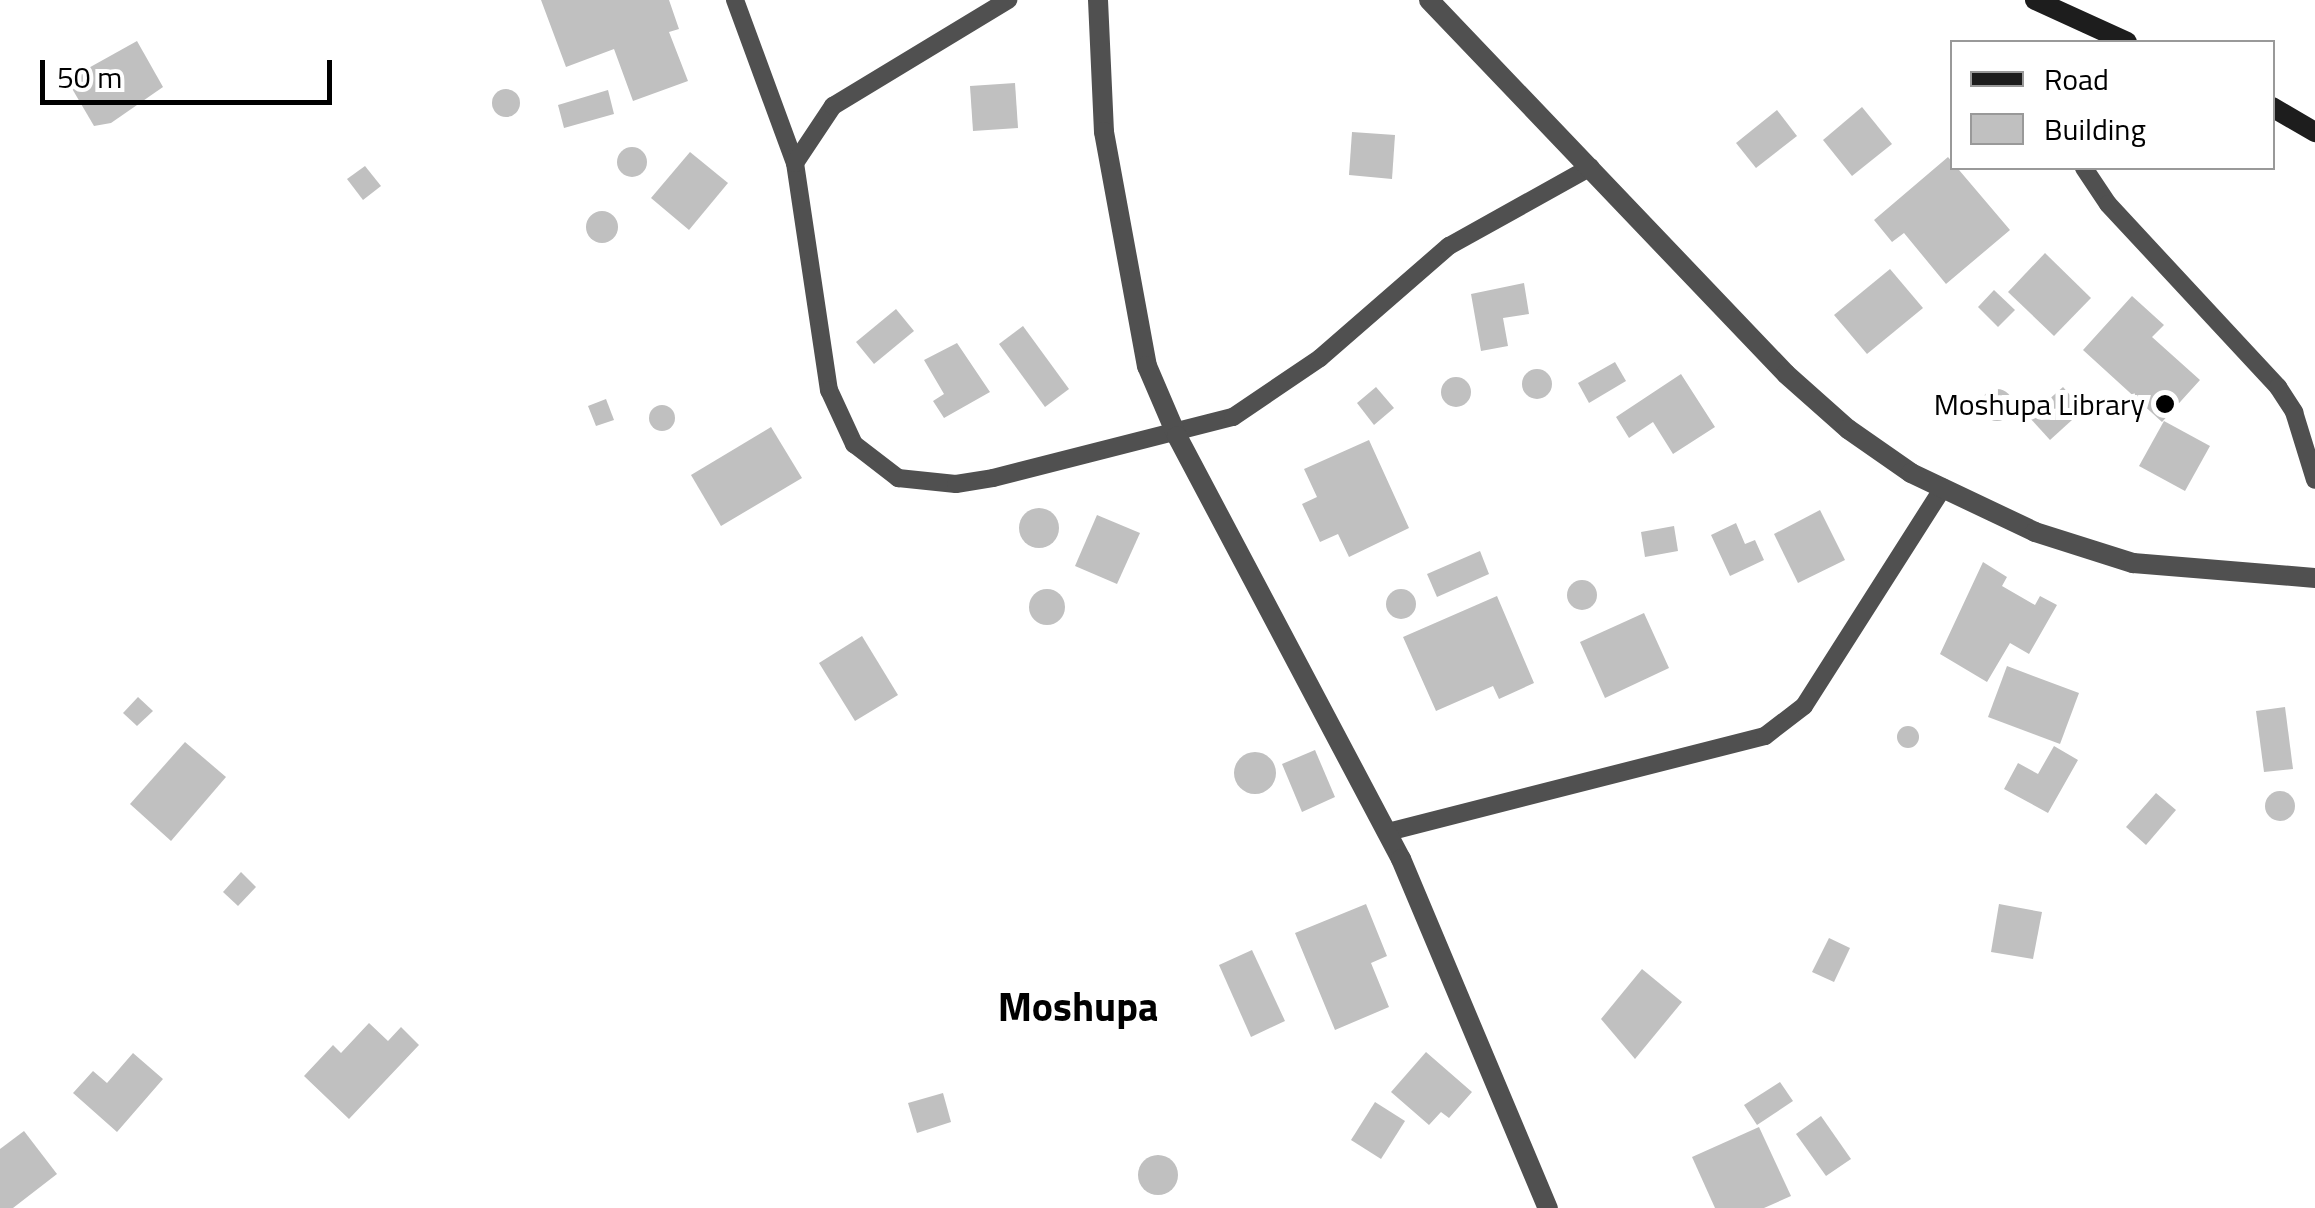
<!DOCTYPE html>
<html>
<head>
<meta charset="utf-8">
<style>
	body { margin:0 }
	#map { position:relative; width:2315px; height:1208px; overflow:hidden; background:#fff; font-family:"Titillium Web",sans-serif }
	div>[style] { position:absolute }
	.building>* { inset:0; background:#c0c0c0 }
	.round { border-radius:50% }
	.service>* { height:18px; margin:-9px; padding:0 9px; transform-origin:9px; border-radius:9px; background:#505050 }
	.minor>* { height:20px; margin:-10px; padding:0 10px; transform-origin:10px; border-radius:10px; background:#505050 }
	.secondary>* { height:20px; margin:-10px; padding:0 10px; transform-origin:10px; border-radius:10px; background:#1d1d1d }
	.dots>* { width:28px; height:28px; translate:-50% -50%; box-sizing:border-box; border:5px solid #fff; border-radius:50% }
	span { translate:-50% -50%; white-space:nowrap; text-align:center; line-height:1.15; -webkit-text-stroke:10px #fff; paint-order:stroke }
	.poi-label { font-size:30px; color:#000 }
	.right { translate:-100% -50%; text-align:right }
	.district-label { font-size:40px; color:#000; font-weight:700 }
	.legend { position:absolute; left:1950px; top:40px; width:325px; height:130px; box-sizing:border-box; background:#fff; border:2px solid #999; margin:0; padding:12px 18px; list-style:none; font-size:30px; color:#000 }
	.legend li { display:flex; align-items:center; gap:20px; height:50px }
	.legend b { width:50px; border:2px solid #999 }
	.scale { position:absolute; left:40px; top:60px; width:292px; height:45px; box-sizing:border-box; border:5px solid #000; border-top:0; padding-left:12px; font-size:30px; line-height:35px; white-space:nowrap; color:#000; -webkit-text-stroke:8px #fff; paint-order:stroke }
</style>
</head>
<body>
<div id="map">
	<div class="building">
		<i style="clip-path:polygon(541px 0,669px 0,679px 29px,669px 32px,688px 81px,633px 101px,614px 49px,566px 67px)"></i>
		<i style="clip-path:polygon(137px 41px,163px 87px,111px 123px,94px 126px,67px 80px)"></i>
		<i style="clip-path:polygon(1015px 83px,1018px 128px,973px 131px,970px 86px)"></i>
		<i class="round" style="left:492px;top:89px;width:28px;height:28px"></i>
		<i style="clip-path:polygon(608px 90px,614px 114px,564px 128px,558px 105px)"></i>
		<i style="clip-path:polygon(1862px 107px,1892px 144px,1852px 176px,1823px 140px)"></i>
		<i style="clip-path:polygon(1777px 110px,1797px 136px,1756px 168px,1736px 143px)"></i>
		<i style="clip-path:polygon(1352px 132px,1395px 135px,1392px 179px,1349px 175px)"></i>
		<i class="round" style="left:617px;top:147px;width:30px;height:30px"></i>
		<i style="clip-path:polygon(690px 152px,728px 183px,689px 230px,651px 198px)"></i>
		<i style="clip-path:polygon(1948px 157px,2010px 230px,1946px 284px,1904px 233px,1892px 242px,1874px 220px)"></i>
		<i style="clip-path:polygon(365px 166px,381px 186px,363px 200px,347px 179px)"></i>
		<i class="round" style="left:586px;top:211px;width:32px;height:32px"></i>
		<i style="clip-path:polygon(2045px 253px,2091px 298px,2054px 336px,2008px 292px)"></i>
		<i style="clip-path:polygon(1890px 269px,1923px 308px,1867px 354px,1834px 315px)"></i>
		<i style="clip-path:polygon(1524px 283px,1529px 314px,1503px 318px,1508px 346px,1481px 351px,1471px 294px)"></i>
		<i style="clip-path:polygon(1994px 290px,2015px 310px,1998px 327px,1978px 307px)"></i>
		<i style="clip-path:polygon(2132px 296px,2164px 325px,2152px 337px,2200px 380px,2162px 422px,2083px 350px)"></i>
		<i style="clip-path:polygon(896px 309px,914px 331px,874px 364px,856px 342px)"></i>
		<i style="clip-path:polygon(1023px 326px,1069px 389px,1045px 407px,999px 344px)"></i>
		<i style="clip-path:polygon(957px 343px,990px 392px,944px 418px,933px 401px,944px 394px,924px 360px)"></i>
		<i style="clip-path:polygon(1615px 362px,1626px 381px,1589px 403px,1578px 383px)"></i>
		<i class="round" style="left:1522px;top:369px;width:30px;height:30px"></i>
		<i style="clip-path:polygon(1681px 374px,1715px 427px,1673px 454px,1653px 422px,1629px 438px,1616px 417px)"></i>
		<i class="round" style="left:1441px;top:377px;width:30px;height:30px"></i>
		<i style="clip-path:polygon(1376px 387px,1394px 408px,1374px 425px,1357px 403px)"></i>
		<i style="clip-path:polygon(2063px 387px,2083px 410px,2050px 440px,2029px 417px)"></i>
		<i class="round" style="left:1981px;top:389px;width:32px;height:32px"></i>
		<i style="clip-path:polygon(606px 399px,614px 420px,596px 426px,588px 406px)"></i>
		<i class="round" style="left:649px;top:405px;width:26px;height:26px"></i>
		<i style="clip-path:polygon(2164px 421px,2210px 446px,2185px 491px,2139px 466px)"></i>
		<i style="clip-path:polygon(771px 427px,802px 478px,721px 526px,691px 475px)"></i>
		<i style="clip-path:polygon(1369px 440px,1409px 528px,1349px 557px,1338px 534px,1320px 542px,1302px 504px,1317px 497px,1304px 469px)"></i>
		<i class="round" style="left:1019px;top:508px;width:40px;height:40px"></i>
		<i style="clip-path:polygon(1820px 510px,1845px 560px,1798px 583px,1774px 534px)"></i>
		<i style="clip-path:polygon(1097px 515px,1140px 533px,1117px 584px,1075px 566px)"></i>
		<i style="clip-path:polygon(1736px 523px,1745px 544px,1755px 540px,1764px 560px,1730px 576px,1711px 535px)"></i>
		<i style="clip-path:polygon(1674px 526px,1678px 551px,1645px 557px,1641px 532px)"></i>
		<i style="clip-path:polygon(1480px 551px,1489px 574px,1437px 597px,1427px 574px)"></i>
		<i style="clip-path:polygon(1983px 562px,2007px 577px,2002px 586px,2035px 605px,2040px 596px,2057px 605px,2029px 654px,2010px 643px,1987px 682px,1940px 654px)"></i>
		<i class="round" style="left:1567px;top:580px;width:30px;height:30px"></i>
		<i class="round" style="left:1029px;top:589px;width:36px;height:36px"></i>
		<i class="round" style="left:1386px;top:589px;width:30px;height:30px"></i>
		<i style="clip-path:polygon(1497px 596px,1534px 683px,1499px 699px,1493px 686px,1436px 711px,1403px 637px)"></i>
		<i style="clip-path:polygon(1644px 613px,1669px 668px,1605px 698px,1580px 642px)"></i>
		<i style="clip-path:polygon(862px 636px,898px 695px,855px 721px,819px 663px)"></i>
		<i style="clip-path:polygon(2007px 666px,2079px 693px,2060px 744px,1988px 717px)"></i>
		<i style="clip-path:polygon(138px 697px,153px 711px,137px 726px,123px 713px)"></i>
		<i style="clip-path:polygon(2285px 707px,2293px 769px,2264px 772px,2256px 711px)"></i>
		<i class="round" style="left:1897px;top:726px;width:22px;height:22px"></i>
		<i style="clip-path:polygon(185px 742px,226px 777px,171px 841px,130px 804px)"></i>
		<i style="clip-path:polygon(2054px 746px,2078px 760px,2048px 813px,2004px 789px,2018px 763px,2038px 774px)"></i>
		<i style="clip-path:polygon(1315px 750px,1335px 797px,1302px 812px,1282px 764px)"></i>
		<i class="round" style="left:1234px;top:752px;width:42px;height:42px"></i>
		<i class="round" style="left:2265px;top:791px;width:30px;height:30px"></i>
		<i style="clip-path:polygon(2156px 793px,2176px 810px,2146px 845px,2126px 827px)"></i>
		<i style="clip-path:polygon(241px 872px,256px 887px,238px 906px,223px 892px)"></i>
		<i style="clip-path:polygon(1366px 904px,1387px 956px,1371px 963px,1389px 1007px,1335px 1030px,1295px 933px)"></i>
		<i style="clip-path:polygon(1999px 904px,2042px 912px,2033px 959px,1991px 952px)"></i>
		<i style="clip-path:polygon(1829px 938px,1850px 948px,1834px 982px,1812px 972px)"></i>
		<i style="clip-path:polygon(1252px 950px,1285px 1021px,1251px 1037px,1219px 965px)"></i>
		<i style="clip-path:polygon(1642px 969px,1682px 1002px,1635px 1059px,1601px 1019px)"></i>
		<i style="clip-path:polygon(369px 1023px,388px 1041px,401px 1027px,419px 1045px,349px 1119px,304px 1076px,333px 1045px,341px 1053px)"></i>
		<i style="clip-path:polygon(1426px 1052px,1472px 1092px,1449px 1118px,1441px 1112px,1429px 1125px,1391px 1092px)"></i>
		<i style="clip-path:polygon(133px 1053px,163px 1079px,117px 1132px,73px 1093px,93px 1071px,107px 1083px)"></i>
		<i style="clip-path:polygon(1780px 1082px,1793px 1101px,1757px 1125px,1744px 1105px)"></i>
		<i style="clip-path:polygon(943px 1093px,951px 1122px,917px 1133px,908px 1103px)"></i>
		<i style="clip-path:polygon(1375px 1102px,1405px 1121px,1381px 1159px,1351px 1140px)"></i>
		<i style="clip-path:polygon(1821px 1116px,1851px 1159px,1826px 1176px,1796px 1134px)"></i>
		<i style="clip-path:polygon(1759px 1127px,1791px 1196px,1764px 1208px,1715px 1208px,1692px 1157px)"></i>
		<i style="clip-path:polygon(24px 1131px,57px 1174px,13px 1208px,0 1208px,0 1149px)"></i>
		<i class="round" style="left:1138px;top:1155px;width:40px;height:40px"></i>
	</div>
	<div class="service">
		<i style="left:735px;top:0;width:174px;rotate:69.8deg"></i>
		<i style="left:795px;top:163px;width:230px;rotate:81.5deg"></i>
		<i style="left:829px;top:390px;width:60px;rotate:65.2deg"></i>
		<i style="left:854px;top:444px;width:56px;rotate:37.7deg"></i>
		<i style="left:898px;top:478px;width:58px;rotate:5.9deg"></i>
		<i style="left:956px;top:484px;width:37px;rotate:-9deg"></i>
		<i style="left:993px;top:478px;width:248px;rotate:-14.3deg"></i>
		<i style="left:1233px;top:417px;width:105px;rotate:-34.1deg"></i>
		<i style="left:1320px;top:358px;width:171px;rotate:-41deg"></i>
		<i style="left:1449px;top:246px;width:162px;rotate:-29.1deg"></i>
		<i style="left:795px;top:163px;width:69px;rotate:-56.3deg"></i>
		<i style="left:833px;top:106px;width:205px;rotate:-31.2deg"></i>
		<i style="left:2084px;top:168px;width:43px;rotate:56.3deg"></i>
		<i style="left:2108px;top:204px;width:250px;rotate:47.1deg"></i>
		<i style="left:2278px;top:387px;width:30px;rotate:57deg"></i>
		<i style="left:2294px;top:412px;width:71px;rotate:72.8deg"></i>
		<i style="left:1388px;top:832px;width:389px;rotate:-14.3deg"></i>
		<i style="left:1765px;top:736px;width:49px;rotate:-37.6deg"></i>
		<i style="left:1804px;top:706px;width:259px;rotate:-57.5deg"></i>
	</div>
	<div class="minor">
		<i style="left:1098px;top:0;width:132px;rotate:87.4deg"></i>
		<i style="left:1104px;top:132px;width:238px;rotate:79.6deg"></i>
		<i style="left:1147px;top:366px;width:76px;rotate:66.8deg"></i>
		<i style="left:1177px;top:436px;width:479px;rotate:62.1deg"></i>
		<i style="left:1401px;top:859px;width:379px;rotate:67.2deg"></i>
		<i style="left:1429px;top:0;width:517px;rotate:46.33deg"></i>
		<i style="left:1786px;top:374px;width:83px;rotate:41.6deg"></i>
		<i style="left:1848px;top:429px;width:77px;rotate:34.9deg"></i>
		<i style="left:1911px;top:473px;width:137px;rotate:25.4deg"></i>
		<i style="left:2035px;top:532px;width:103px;rotate:17.6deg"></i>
		<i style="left:2133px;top:563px;width:183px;rotate:4.7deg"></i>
	</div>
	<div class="secondary">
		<i style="left:2035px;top:0;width:101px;rotate:24.5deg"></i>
		<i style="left:2272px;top:107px;width:50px;rotate:30.2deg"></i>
	</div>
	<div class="dots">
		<i style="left:2165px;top:404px;background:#000"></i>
	</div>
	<div class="poi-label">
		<span class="right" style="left:2145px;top:404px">Moshupa Library</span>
	</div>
	<div class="district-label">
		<span style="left:1078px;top:1007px">Moshupa</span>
	</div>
	<ul class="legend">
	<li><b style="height:12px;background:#1d1d1d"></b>Road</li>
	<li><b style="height:28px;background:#c0c0c0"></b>Building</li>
	</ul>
	<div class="scale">50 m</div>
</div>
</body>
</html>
